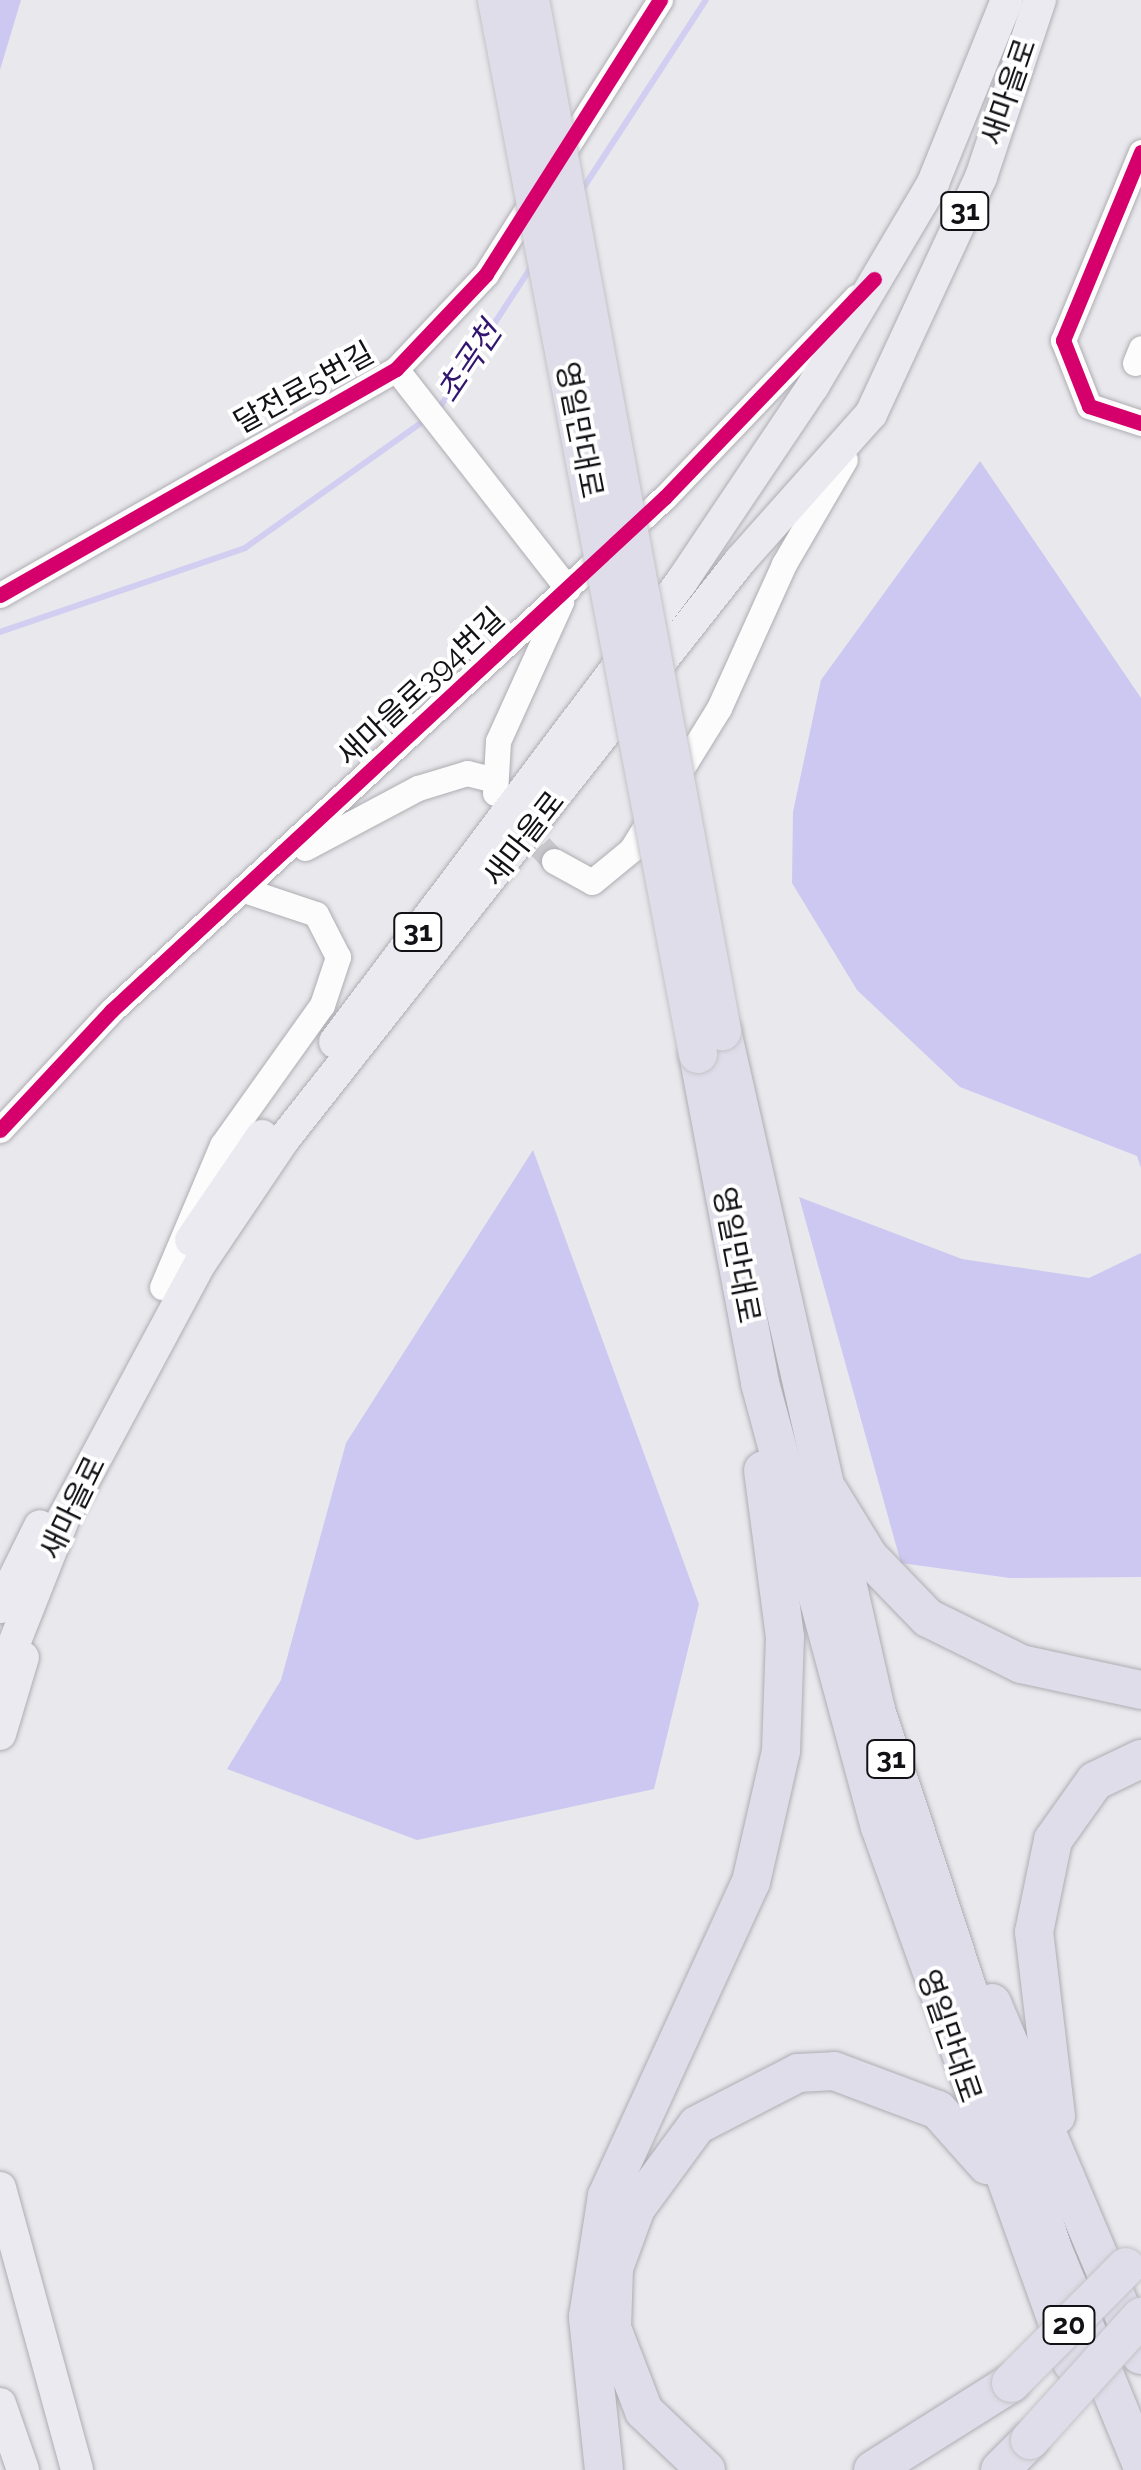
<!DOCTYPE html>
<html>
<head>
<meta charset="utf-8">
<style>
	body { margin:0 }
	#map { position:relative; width:1141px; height:2470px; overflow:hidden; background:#e8e8ed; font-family:Raleway,"Noto Sans KR",sans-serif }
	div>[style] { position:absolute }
	.green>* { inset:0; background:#ccc8f1 }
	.stream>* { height:6px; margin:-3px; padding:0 3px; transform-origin:3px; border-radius:3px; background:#d2cef1 }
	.minor-tunnel>* { height:25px; margin-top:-12.5px; transform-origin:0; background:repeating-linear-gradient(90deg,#c8c8cd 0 25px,transparent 0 37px) }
	.roads { filter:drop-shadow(0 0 2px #aeadb2) drop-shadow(0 0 2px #aeadb2) }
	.minor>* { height:25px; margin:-12.5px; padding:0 12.5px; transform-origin:12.5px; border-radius:12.5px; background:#fcfcfc }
	.major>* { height:32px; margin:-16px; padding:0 16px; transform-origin:16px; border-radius:16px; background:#ebeaf1 }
	.highway>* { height:38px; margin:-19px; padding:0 19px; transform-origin:19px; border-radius:19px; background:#e0ddea }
	.bridges { filter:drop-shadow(0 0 2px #c3c3c6) drop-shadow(0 0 2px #c3c3c6) }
	.highway-bridge>* { height:38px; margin:-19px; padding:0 19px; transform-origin:19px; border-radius:19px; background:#e0ddea }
	.cycleway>* { height:15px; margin:-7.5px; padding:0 7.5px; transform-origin:7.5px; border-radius:7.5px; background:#d6006c }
	span { translate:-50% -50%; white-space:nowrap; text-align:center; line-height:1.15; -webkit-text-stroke:8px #fff; paint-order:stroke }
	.shield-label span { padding:2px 8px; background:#fff; border:2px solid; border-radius:8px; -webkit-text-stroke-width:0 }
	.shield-label { font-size:28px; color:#121216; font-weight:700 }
	.street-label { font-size:30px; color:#121216 }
	.water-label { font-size:32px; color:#32156f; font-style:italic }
</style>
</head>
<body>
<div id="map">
	<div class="green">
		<i style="clip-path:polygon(0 0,21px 0,0 70px)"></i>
		<i style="clip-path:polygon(980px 461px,1141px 698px,1141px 1168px,1137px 1156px,960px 1087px,857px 990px,792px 883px,793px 812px,821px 680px)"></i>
		<i style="clip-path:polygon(533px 1150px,699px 1604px,654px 1789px,417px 1840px,227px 1769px,281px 1680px,346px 1443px)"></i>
		<i style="clip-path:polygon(799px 1197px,962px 1259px,1089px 1278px,1141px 1253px,1141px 1577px,1010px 1578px,901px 1563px)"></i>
	</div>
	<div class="stream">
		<i style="left:580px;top:193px;width:230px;rotate:-56.9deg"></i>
		<i style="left:438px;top:410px;width:172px;rotate:-56.9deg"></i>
		<i style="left:0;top:632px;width:259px;rotate:-18.9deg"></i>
		<i style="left:245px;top:548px;width:224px;rotate:-35.4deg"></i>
	</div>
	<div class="minor-tunnel">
		<i style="left:515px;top:819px;width:57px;rotate:47.1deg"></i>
	</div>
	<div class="roads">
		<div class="minor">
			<i style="left:1141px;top:152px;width:204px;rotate:112.5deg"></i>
			<i style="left:1063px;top:340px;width:71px;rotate:68.5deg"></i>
			<i style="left:1089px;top:406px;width:55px;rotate:18.1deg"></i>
			<i style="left:1135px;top:363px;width:16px;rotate:-68deg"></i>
			<i style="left:396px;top:369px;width:279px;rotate:52deg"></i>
			<i style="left:0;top:595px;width:456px;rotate:-29.7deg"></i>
			<i style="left:396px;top:369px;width:131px;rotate:-46.5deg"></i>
			<i style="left:486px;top:274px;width:325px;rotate:-57.6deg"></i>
			<i style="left:495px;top:793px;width:52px;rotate:-86.7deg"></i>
			<i style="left:498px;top:741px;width:153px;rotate:-65.6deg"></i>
			<i style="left:305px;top:848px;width:128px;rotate:-28deg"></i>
			<i style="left:418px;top:788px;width:51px;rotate:-17deg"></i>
			<i style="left:467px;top:773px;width:29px;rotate:14deg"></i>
			<i style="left:554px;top:861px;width:43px;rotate:28.9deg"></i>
			<i style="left:592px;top:882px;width:50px;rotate:-39.4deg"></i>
			<i style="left:631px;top:850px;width:167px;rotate:-58.2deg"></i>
			<i style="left:719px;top:708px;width:158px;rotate:-65.7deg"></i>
			<i style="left:784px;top:564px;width:121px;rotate:-59.8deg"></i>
			<i style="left:0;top:1130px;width:163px;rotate:-47deg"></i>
			<i style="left:111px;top:1011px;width:756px;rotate:-42.86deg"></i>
			<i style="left:665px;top:497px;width:277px;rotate:-46.3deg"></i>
			<i style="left:162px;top:1287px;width:154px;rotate:-67.1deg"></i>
			<i style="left:222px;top:1145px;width:172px;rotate:-54.5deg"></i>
			<i style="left:322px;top:1005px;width:51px;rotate:-71.6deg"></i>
			<i style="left:338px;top:957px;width:48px;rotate:-117.1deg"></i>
			<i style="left:316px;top:914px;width:73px;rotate:-161.6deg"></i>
		</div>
		<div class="major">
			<i style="left:335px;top:1042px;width:577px;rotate:-53.03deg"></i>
			<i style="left:682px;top:581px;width:235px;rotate:-56.1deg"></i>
			<i style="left:813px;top:386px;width:236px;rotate:-59.4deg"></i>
			<i style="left:933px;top:183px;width:197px;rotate:-68deg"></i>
			<i style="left:191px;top:1240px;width:126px;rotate:-55.7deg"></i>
			<i style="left:0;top:1607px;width:90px;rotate:-63.7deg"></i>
			<i style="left:0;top:1679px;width:174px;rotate:-68.4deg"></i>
			<i style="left:64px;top:1517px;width:289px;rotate:-61.8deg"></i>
			<i style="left:201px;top:1262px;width:148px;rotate:-56deg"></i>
			<i style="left:284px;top:1139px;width:736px;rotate:-51.73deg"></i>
			<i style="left:740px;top:561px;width:197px;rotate:-48.3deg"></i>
			<i style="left:871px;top:414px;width:261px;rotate:-65.1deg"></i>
			<i style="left:981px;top:177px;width:187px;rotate:-71.6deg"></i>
			<i style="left:0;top:1734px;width:80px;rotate:-73.4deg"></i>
			<i style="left:0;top:2188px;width:292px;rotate:74.7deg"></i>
			<i style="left:0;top:2404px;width:70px;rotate:70.8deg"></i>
		</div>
		<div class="highway">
			<i style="left:722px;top:1031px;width:696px;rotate:77.22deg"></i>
			<i style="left:876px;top:1710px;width:565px;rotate:71.85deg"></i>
			<i style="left:1052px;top:2247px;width:234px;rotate:67.6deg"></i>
			<i style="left:698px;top:1054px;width:335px;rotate:79.3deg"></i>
			<i style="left:760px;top:1383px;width:460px;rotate:74.9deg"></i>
			<i style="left:880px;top:1827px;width:569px;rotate:70.29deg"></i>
			<i style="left:829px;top:1492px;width:76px;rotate:58.4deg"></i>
			<i style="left:869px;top:1557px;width:85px;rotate:46deg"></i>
			<i style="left:928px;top:1618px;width:104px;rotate:26.3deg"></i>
			<i style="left:1021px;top:1664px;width:123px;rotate:12.2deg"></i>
			<i style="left:992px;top:2003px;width:382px;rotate:67.1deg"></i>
			<i style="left:1056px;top:2116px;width:185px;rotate:-96.8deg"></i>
			<i style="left:1034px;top:1932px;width:94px;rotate:-78.3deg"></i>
			<i style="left:1053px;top:1840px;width:72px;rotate:-54.6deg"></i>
			<i style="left:1095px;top:1781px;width:51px;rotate:-25.6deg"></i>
			<i style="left:604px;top:2470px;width:154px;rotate:-96deg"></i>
			<i style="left:588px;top:2317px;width:122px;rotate:-81.1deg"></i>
			<i style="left:607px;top:2196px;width:345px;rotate:-65.4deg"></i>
			<i style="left:751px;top:1882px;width:134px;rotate:-77.1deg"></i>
			<i style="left:781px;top:1751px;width:114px;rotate:-88deg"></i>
			<i style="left:785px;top:1637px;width:168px;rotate:-97.5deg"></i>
			<i style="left:706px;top:2470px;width:86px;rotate:-136.4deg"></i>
			<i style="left:644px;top:2411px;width:89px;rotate:-111.1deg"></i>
			<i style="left:612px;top:2328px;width:60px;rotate:-88.1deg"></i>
			<i style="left:614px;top:2268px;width:64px;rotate:-69.9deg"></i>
			<i style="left:636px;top:2208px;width:103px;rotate:-53.7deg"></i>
			<i style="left:697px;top:2125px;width:114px;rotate:-27.2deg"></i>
			<i style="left:798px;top:2073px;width:36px;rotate:-3deg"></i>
			<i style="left:834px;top:2071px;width:111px;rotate:20.6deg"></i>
			<i style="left:938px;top:2110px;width:74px;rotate:48.3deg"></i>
			<i style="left:873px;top:2470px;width:163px;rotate:-32.2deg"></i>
			<i style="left:1000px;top:2470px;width:42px;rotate:-45deg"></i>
		</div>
	</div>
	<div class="bridges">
		<div class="highway-bridge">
			<i style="left:497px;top:0;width:1073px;rotate:79.2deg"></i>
			<i style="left:530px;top:0;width:1049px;rotate:79.45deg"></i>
			<i style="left:1011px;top:2383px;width:163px;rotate:-45.2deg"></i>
			<i style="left:1030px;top:2440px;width:166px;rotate:-47.9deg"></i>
		</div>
	</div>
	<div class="cycleway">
		<i style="left:1141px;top:152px;width:204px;rotate:112.5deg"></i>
		<i style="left:1063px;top:340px;width:71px;rotate:68.5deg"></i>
		<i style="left:1089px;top:406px;width:55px;rotate:18.1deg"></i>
		<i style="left:0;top:595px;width:456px;rotate:-29.7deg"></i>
		<i style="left:396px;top:369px;width:131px;rotate:-46.5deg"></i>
		<i style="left:486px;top:274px;width:325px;rotate:-57.6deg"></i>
		<i style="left:0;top:1130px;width:163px;rotate:-47deg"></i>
		<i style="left:111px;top:1011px;width:756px;rotate:-42.86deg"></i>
		<i style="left:665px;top:497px;width:302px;rotate:-46.2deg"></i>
	</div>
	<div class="shield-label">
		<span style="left:965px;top:211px">31</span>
		<span style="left:418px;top:932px">31</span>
		<span style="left:891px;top:1759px">31</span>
		<span style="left:1069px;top:2325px">20</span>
	</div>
	<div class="street-label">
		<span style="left:1009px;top:92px;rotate:-71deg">새마을로</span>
		<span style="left:304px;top:388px;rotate:-29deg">달전로5번길</span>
		<span style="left:579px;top:430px;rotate:79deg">영일만대로</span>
		<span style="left:421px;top:687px;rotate:-43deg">새마을로394번길</span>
		<span style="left:524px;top:839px;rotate:-52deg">새마을로</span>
		<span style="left:736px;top:1255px;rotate:79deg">영일만대로</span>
		<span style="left:73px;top:1508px;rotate:-64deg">새마을로</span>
		<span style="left:949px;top:2036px;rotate:71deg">영일만대로</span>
	</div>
	<div class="water-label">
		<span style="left:469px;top:362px;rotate:-56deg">초곡천</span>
	</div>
</div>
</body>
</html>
